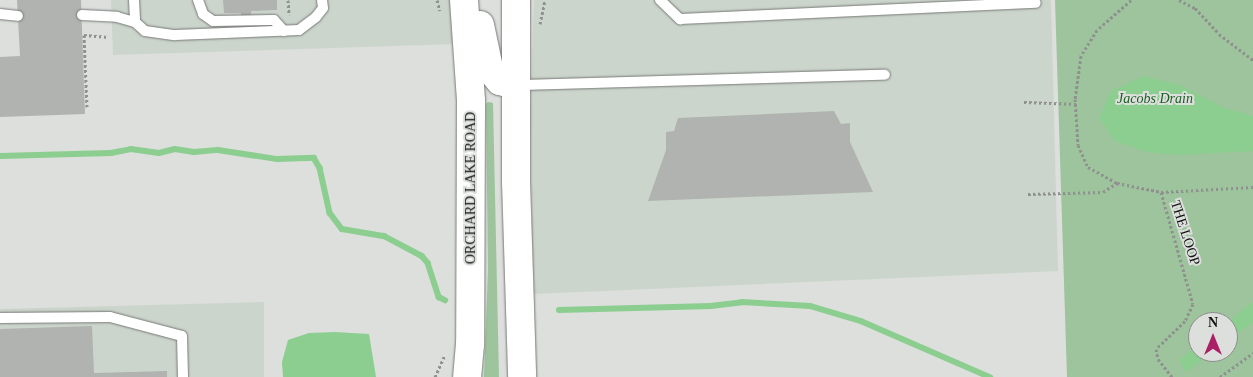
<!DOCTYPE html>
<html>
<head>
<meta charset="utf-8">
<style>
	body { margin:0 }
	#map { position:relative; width:1253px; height:377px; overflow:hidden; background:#dcdfdc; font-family:"Times New Roman",serif }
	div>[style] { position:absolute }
	.built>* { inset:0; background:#ccd5cc }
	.green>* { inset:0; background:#9dc49d }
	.water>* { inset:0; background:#8cce8f }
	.stream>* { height:5.5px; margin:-2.75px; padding:0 2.75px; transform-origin:2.75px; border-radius:2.75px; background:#8cce8f }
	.building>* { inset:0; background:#b0b3b0 }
	.path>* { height:3px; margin-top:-1.5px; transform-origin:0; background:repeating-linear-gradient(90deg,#8e918e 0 2.5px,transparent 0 5px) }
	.roads { filter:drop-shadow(0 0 1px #777977) drop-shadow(0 0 1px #777977) }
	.lane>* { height:10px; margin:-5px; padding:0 5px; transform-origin:5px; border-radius:5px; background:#fff }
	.secondary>* { height:28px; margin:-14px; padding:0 14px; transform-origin:14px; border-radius:14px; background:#fff }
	span { translate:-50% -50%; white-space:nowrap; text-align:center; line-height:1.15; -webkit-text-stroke:4px #dcdfdc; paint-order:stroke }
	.park-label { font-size:14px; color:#1b5e24; font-style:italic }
	.street-label { font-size:14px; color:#121412 }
	.north { position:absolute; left:1188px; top:312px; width:50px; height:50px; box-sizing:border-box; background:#dcdfdc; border:1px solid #8b8e8b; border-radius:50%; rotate:0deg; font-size:14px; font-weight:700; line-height:20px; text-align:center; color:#121412 }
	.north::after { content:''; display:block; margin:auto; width:18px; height:22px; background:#a92066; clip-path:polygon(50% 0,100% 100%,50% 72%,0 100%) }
</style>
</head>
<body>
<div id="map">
	<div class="built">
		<i style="clip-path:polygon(111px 0,454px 0,457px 44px,113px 55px)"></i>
		<i style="clip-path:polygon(534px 0,1051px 0,1058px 271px,533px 294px,530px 111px)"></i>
		<i style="clip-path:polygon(264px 302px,264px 377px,0 377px,0 309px)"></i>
	</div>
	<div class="green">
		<i style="clip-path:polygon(evenodd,1055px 0,1253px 0,1253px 377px,1067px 377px,1055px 0,1198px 322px,1228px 322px,1228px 352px,1198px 352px,1198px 322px)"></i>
		<i style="clip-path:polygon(489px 102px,493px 103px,499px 377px,484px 377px,488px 270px,486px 103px)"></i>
	</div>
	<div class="water">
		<i style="clip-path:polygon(1144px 76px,1182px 86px,1222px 107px,1253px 116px,1253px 151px,1180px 155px,1147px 152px,1115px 141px,1099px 118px,1111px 91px)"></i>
		<i style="clip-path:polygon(1253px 302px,1253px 322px,1228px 341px,1228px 322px)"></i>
		<i style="clip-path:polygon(335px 332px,369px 334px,376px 377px,283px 377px,282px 362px,288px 340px,309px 333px)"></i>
		<i style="clip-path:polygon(1198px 345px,1198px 352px,1213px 352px,1186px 372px,1179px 360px)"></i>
	</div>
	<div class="stream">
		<i style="left:0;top:156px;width:111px;rotate:-1.5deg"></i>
		<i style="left:111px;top:153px;width:20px;rotate:-11deg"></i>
		<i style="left:131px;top:149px;width:28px;rotate:8deg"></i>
		<i style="left:159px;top:153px;width:16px;rotate:-14deg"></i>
		<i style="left:175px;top:149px;width:19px;rotate:9deg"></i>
		<i style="left:194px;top:152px;width:24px;rotate:-5deg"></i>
		<i style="left:218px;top:150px;width:60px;rotate:8.7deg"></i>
		<i style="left:277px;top:159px;width:37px;rotate:-2deg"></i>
		<i style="left:314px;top:158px;width:12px;rotate:59deg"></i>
		<i style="left:320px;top:168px;width:46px;rotate:77.5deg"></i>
		<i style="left:330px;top:213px;width:20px;rotate:53deg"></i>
		<i style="left:342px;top:229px;width:43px;rotate:9.5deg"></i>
		<i style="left:384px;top:236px;width:43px;rotate:27.8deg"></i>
		<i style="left:422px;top:256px;width:9px;rotate:49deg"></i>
		<i style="left:428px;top:263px;width:36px;rotate:72deg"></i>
		<i style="left:439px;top:297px;width:7px;rotate:27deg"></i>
		<i style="left:559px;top:310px;width:152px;rotate:-1.5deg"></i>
		<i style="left:711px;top:306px;width:31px;rotate:-7deg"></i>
		<i style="left:742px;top:302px;width:68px;rotate:3.4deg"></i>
		<i style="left:810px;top:306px;width:53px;rotate:16.4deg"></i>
		<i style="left:861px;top:321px;width:141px;rotate:23.5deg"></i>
	</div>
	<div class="building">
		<i style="clip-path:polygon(17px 0,81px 0,85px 114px,0 117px,0 57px,20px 56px)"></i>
		<i style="clip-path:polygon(223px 0,277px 0,277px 10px,251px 11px,251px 17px,241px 17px,241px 13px,224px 13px)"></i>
		<i style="clip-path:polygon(834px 111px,841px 124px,850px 123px,850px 142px,873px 192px,648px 201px,666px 150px,666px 132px,674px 131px,678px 118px)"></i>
		<i style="clip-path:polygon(92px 326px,94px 373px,167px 371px,167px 377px,0 377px,0 329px)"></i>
	</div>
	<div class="path">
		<i style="left:288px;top:0;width:15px;rotate:86deg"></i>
		<i style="left:437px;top:0;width:11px;rotate:75deg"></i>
		<i style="left:1131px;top:0;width:45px;rotate:138.6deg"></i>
		<i style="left:1097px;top:30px;width:31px;rotate:122deg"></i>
		<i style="left:1081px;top:56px;width:43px;rotate:97.9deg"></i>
		<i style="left:1075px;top:99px;width:46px;rotate:86.3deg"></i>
		<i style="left:1078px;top:145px;width:24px;rotate:66deg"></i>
		<i style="left:1088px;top:167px;width:33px;rotate:29deg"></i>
		<i style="left:1117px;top:183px;width:45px;rotate:11.6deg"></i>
		<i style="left:1161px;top:192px;width:92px;rotate:-3.1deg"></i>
		<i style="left:1179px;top:0;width:18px;rotate:27deg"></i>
		<i style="left:1195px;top:8px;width:35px;rotate:47deg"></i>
		<i style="left:1219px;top:34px;width:43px;rotate:37.4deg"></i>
		<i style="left:540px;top:24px;width:25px;rotate:-78deg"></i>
		<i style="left:1024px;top:102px;width:52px;rotate:2.2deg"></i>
		<i style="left:87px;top:107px;width:72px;rotate:-92.4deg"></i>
		<i style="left:84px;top:35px;width:24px;rotate:5deg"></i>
		<i style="left:1161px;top:192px;width:116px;rotate:74.1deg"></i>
		<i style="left:1193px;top:304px;width:19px;rotate:115deg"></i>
		<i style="left:1185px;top:321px;width:40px;rotate:136deg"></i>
		<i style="left:1156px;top:349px;width:10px;rotate:79deg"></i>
		<i style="left:1158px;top:359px;width:23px;rotate:52deg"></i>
		<i style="left:1028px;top:194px;width:75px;rotate:-1.5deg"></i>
		<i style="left:1103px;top:192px;width:17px;rotate:-33deg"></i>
		<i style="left:435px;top:377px;width:24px;rotate:-66deg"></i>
		<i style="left:1220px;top:377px;width:41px;rotate:-36deg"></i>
	</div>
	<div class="roads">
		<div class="lane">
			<i style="left:134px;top:0;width:22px;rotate:87deg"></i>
			<i style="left:198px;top:0;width:15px;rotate:70deg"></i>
			<i style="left:203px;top:14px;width:12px;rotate:35deg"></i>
			<i style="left:213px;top:21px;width:61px;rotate:-0.9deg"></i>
			<i style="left:274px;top:20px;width:15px;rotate:48deg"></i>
			<i style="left:660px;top:0;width:28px;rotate:44deg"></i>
			<i style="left:680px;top:19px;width:356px;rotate:-2.6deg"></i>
			<i style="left:0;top:14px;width:18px;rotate:6deg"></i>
			<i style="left:82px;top:15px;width:35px;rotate:3deg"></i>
			<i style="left:117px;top:17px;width:19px;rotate:16deg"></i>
			<i style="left:135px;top:22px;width:13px;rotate:42deg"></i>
			<i style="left:145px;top:31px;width:30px;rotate:8deg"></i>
			<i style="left:175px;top:35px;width:124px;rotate:-2.3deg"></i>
			<i style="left:299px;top:30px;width:21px;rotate:-37deg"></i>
			<i style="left:316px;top:17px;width:11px;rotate:-52deg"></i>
			<i style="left:323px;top:8px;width:8px;rotate:-97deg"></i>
			<i style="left:518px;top:85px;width:367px;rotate:-1.6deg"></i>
			<i style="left:0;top:318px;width:110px;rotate:-0.5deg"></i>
			<i style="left:110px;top:317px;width:74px;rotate:14.8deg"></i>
			<i style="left:182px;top:336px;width:41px;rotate:88.6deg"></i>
		</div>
		<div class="secondary">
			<i style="left:464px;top:0;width:101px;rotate:86deg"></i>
			<i style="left:471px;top:101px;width:243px;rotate:90.2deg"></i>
			<i style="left:470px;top:344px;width:33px;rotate:95deg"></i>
			<i style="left:516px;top:0;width:181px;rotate:90deg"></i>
			<i style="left:516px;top:181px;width:196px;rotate:88.2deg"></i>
			<i style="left:480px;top:25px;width:44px;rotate:78.2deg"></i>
			<i style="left:489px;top:68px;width:17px;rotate:50deg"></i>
			<i style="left:500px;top:81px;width:16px;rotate:15deg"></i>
		</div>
	</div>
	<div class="park-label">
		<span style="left:1155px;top:99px">Jacobs Drain</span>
	</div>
	<div class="street-label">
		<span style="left:471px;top:188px;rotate:-90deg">ORCHARD LAKE ROAD</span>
		<span style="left:1185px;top:233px;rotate:72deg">THE LOOP</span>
	</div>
	<div class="north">N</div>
</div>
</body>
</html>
